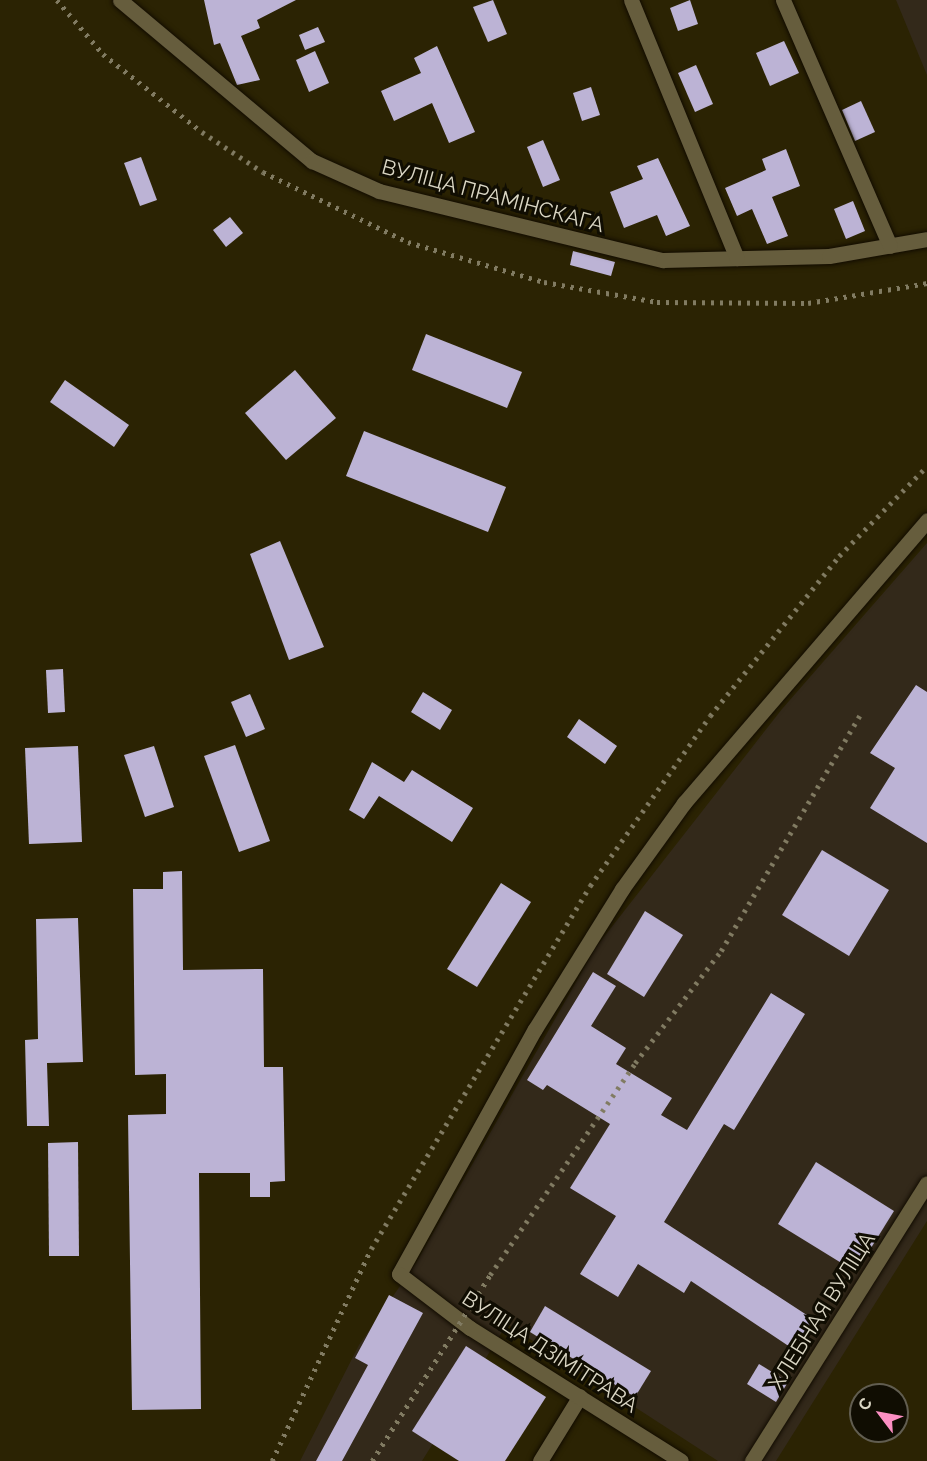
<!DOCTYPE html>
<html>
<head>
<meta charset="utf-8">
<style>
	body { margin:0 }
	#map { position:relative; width:927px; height:1461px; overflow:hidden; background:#2b2303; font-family:Raleway,sans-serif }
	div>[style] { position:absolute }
	.industrial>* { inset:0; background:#33291a }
	.building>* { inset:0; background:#bcb3d5 }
	.roads { filter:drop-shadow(0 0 2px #120c00) drop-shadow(0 0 2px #120c00) }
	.minor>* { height:15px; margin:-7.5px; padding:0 7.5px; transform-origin:7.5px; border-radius:7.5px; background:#665d3d }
	.tertiary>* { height:15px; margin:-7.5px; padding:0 7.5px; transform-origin:7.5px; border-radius:7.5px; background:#665d3d }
	.rail>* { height:4.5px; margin-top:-2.25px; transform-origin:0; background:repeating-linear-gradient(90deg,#817b62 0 3px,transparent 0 9px) }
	span { translate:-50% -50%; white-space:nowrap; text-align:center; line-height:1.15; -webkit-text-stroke:6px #100d02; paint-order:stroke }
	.street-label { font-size:21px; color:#dad6c4 }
	.north { position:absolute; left:849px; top:1383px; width:60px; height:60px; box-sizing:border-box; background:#100d02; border:2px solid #615d50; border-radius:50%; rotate:302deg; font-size:16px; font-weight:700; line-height:24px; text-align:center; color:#dad6c4 }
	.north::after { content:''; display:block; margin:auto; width:21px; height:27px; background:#fc8fc3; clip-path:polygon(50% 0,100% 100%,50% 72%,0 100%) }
</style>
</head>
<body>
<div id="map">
	<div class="industrial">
		<i style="clip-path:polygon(896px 0,927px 0,927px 75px)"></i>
		<i style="clip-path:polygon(927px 543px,927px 1221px,776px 1461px,718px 1461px,507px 1324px,422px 1461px,300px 1461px,359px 1345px,416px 1263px,596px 947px,782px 709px)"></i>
	</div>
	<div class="building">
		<i style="clip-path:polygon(204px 0,296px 0,257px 20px,260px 28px,241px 36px,260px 80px,237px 85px,220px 43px,214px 45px)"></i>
		<i style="clip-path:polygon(493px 0,507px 34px,488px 42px,473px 7px)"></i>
		<i style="clip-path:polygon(690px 0,698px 24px,678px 31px,670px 8px)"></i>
		<i style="clip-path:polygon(318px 27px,325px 42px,305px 50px,299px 35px)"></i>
		<i style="clip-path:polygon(784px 41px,799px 73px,770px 86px,756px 53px)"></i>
		<i style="clip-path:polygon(437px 46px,475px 132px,449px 143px,432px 103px,394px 121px,381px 91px,421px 73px,414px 58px)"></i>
		<i style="clip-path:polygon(315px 51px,329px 83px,309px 92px,296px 60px)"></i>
		<i style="clip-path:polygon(696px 65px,713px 104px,695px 112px,678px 73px)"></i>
		<i style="clip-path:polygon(591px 87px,600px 115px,582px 121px,573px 93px)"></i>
		<i style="clip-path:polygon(861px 101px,875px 132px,855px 141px,842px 110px)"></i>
		<i style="clip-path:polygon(543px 140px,560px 180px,543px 187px,527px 147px)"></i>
		<i style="clip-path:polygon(786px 149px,800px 186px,772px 197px,788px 236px,767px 244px,752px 209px,737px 216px,725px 188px,766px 170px,762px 159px)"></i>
		<i style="clip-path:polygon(141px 157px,157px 200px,140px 206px,124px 163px)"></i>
		<i style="clip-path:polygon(658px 158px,690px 226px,666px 236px,657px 215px,624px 228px,610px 192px,643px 179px,637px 166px)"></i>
		<i style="clip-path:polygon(853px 201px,865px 231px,846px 239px,834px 209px)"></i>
		<i style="clip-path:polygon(230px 217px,243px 233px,226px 247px,213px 230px)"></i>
		<i style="clip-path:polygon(573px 251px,615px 262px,611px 276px,570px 265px)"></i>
		<i style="clip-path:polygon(426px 334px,522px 372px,507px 408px,412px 370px)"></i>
		<i style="clip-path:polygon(295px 370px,336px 418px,286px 460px,245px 413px)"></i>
		<i style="clip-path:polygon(65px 380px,129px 425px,114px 447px,50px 402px)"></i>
		<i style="clip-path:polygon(364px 431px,506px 487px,488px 532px,346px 476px)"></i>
		<i style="clip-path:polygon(280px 541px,324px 647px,289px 660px,250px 554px)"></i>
		<i style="clip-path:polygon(63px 669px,65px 712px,48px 713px,46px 670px)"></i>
		<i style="clip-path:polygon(916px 685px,927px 692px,927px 843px,870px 808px,895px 768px,870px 753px)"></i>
		<i style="clip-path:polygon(423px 692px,452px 710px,440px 730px,411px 712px)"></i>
		<i style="clip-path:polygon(250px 694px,265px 729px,246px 737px,231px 702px)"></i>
		<i style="clip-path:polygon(579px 719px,617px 746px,605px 764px,567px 737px)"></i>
		<i style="clip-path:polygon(235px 745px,270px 841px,239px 852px,204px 756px)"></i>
		<i style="clip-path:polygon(78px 746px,82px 842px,29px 844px,25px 748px)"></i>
		<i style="clip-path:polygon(154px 746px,174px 807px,145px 817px,124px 755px)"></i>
		<i style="clip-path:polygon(372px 762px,404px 782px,412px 770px,473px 808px,452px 842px,379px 796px,364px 819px,349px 810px)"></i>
		<i style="clip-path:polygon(822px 850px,889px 890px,849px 956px,782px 915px)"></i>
		<i style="clip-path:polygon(182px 871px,183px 970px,263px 969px,264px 1067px,283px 1067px,285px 1181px,270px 1182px,270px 1197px,250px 1197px,250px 1173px,199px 1173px,201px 1409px,132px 1410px,128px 1115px,166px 1114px,166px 1074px,135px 1075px,133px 889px,163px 889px,163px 872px)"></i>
		<i style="clip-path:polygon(501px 883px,531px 902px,477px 987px,447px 969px)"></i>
		<i style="clip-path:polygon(645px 911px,683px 935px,644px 997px,607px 974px)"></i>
		<i style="clip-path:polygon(78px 918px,83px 1062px,47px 1063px,49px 1126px,27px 1126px,25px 1040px,38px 1039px,36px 919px)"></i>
		<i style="clip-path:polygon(593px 972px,616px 986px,591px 1026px,626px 1048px,616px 1064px,672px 1098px,661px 1115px,687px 1130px,771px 993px,805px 1014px,734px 1130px,724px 1124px,664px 1222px,816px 1321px,796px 1351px,691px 1281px,684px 1293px,638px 1264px,618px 1297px,580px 1274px,616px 1216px,570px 1188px,610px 1124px,547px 1085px,543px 1090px,527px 1080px)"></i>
		<i style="clip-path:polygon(78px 1142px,79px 1256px,49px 1256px,48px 1143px)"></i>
		<i style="clip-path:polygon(816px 1162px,894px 1211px,856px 1272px,778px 1224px)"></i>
		<i style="clip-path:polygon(389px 1295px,423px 1313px,342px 1461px,316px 1461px,368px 1365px,355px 1358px)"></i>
		<i style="clip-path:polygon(545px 1306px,651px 1371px,635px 1397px,530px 1332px)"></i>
		<i style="clip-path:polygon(466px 1346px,546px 1397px,505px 1461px,459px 1461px,412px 1431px)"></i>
		<i style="clip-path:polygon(759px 1364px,788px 1382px,776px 1402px,747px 1384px)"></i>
	</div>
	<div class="roads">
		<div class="minor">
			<i style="left:120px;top:0;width:251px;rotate:40deg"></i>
			<i style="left:312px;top:161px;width:73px;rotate:24.1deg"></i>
			<i style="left:379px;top:191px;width:292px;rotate:13.7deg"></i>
			<i style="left:663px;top:260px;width:166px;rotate:-1.4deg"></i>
			<i style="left:829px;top:256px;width:99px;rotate:-9.8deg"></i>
			<i style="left:631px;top:0;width:279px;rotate:67.7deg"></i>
			<i style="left:783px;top:0;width:268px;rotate:66.5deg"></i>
			<i style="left:399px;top:1274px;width:280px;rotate:-61deg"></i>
			<i style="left:535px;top:1029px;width:165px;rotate:-58.1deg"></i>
			<i style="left:622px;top:889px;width:106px;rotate:-54.2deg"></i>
			<i style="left:684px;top:803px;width:373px;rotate:-49.3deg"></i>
			<i style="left:540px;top:1461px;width:76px;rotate:-58.4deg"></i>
			<i style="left:752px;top:1461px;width:328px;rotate:-57.8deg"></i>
		</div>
		<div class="tertiary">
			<i style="left:399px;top:1274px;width:89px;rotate:37.3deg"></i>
			<i style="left:470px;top:1328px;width:249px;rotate:32.2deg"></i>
		</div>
	</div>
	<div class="rail">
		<i style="left:57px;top:0;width:71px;rotate:49.6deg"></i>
		<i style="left:103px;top:54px;width:126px;rotate:38.2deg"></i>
		<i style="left:202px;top:132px;width:73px;rotate:33.3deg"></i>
		<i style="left:263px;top:172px;width:161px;rotate:25.8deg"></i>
		<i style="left:408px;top:242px;width:142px;rotate:16.4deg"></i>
		<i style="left:544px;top:282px;width:115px;rotate:10deg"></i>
		<i style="left:657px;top:302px;width:151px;rotate:0.4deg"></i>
		<i style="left:808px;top:303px;width:121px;rotate:-9.5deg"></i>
		<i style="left:272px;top:1461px;width:234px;rotate:-65deg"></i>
		<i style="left:371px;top:1249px;width:424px;rotate:-58.9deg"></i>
		<i style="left:590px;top:886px;width:208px;rotate:-54.8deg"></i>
		<i style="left:710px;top:716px;width:206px;rotate:-51.1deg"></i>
		<i style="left:839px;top:556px;width:126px;rotate:-45.6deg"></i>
		<i style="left:372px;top:1461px;width:220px;rotate:-57.6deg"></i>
		<i style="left:490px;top:1275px;width:257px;rotate:-55.6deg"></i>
		<i style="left:635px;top:1063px;width:141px;rotate:-52.5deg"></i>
		<i style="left:721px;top:951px;width:276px;rotate:-59.5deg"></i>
	</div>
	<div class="street-label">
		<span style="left:493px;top:196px;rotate:15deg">ВУЛІЦА ПРАМІНСКАГА</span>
		<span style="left:822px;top:1311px;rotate:-58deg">ХЛЕБНАЯ ВУЛІЦА</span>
		<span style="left:550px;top:1352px;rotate:33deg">ВУЛІЦА ДЗІМІТРАВА</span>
	</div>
	<div class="north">С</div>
</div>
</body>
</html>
